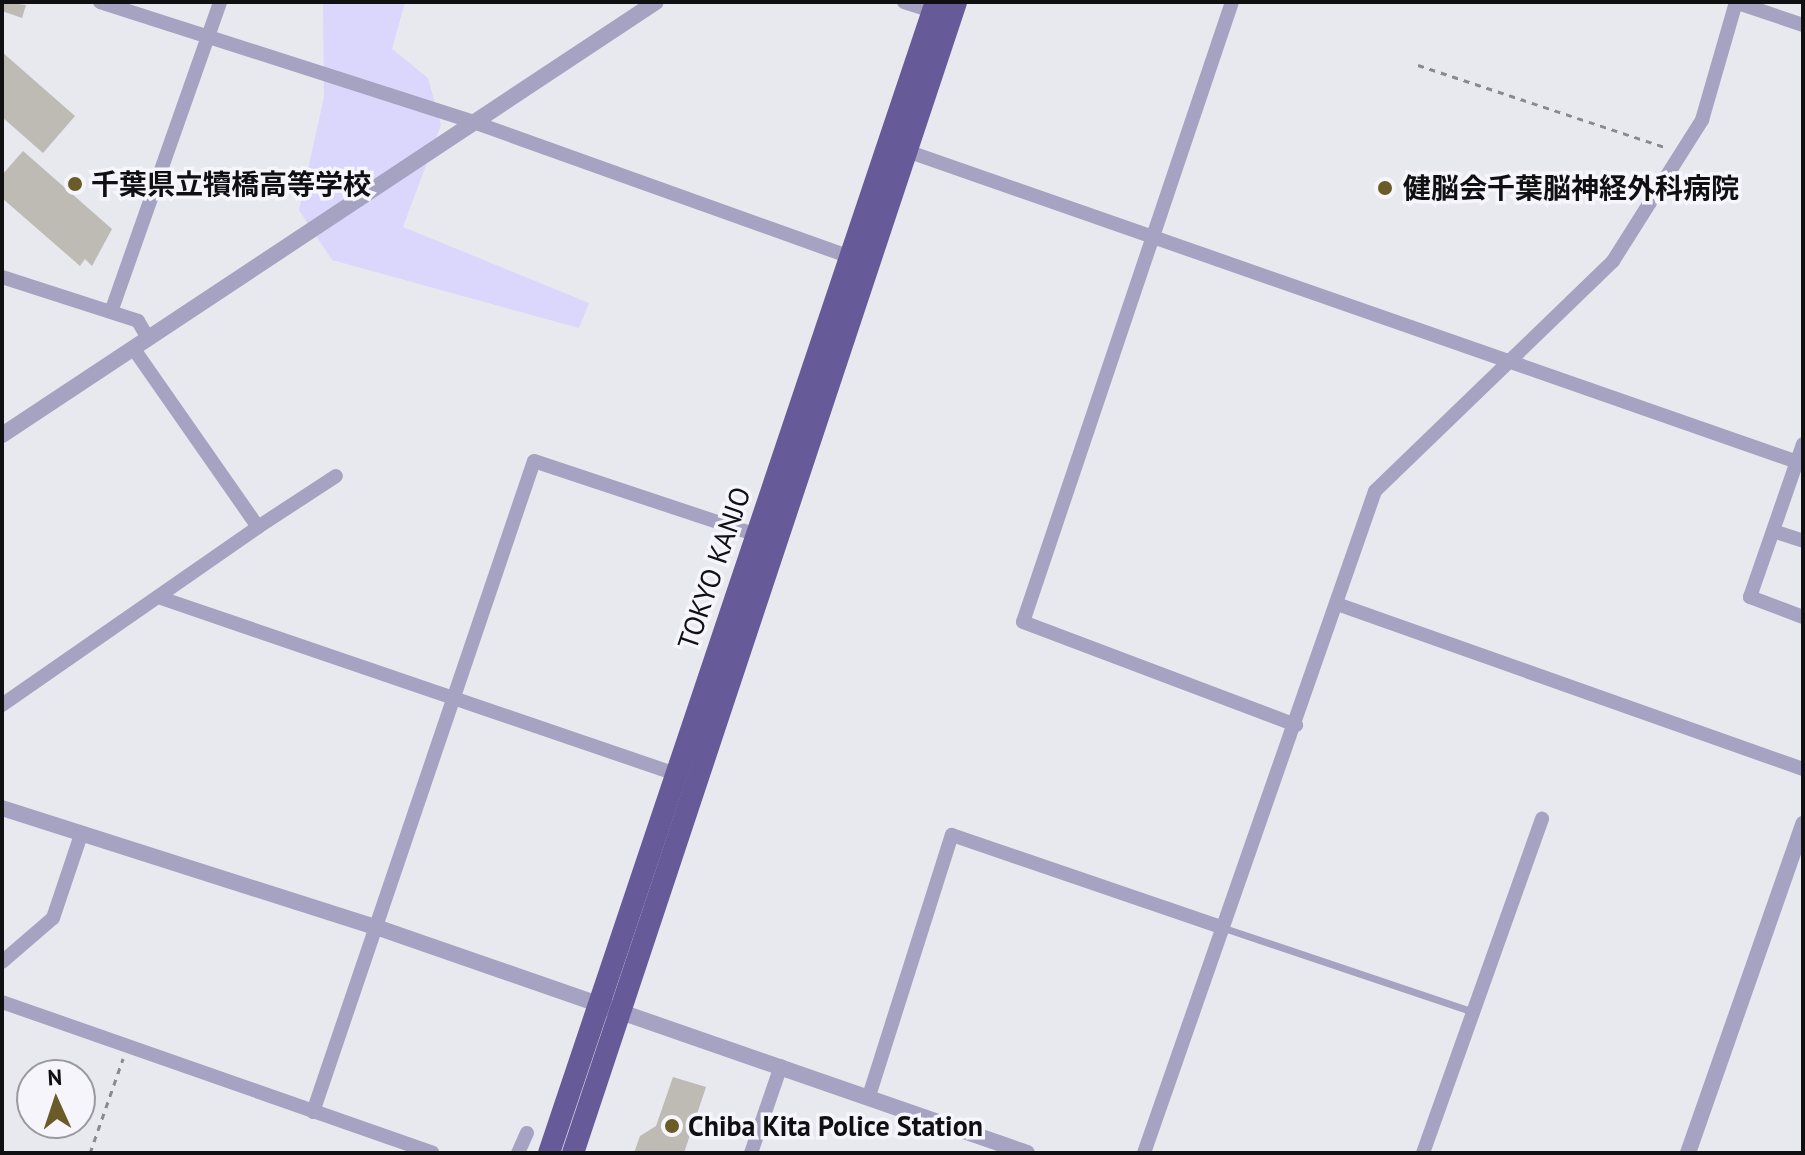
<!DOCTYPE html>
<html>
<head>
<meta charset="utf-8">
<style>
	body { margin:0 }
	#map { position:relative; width:1805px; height:1155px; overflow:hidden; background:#e8e8ef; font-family:"PT Sans","Noto Sans JP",sans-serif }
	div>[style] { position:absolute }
	.green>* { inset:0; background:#dbd6fb }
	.building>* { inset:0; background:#bdbbb4 }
	.path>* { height:3px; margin-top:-1.5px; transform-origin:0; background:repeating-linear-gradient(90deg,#8a8a8e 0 6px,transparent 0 12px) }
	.service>* { height:7px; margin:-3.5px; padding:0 3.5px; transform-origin:3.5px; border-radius:3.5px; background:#a6a2c2 }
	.minor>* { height:14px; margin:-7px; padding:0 7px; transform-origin:7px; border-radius:7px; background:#a6a2c2 }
	.tertiary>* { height:16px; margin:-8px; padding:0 8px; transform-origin:8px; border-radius:8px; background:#a6a2c2 }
	.trunk>* { height:22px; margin:-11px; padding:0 11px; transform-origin:11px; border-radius:11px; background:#665a98 }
	.dots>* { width:22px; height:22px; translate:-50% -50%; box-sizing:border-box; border:4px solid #f6f5fc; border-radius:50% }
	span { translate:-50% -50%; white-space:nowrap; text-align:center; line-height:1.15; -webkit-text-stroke:7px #f6f5fc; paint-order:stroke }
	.poi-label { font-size:28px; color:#101012; font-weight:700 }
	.left { translate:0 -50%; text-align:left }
	.street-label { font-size:28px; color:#101012 }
	.frame { position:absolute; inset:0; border:4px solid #101012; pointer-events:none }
	.north { position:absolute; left:16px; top:1059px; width:80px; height:80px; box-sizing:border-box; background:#f6f5fc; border:2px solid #9a999e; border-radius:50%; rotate:357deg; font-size:22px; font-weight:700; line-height:32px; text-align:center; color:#101012 }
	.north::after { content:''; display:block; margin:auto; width:28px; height:36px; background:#6a5b28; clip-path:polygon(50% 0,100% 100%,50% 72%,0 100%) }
</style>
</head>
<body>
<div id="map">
	<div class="green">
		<i style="clip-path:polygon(323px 2px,405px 2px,392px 49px,428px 78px,441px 125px,403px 227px,589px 303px,579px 328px,332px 260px,299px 210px,324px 97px)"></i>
	</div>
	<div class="building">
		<i style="clip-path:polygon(2px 2px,26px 5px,22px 18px,2px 11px)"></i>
		<i style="clip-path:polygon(2px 52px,75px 116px,43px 153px,2px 117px)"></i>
		<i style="clip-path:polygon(23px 151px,112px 229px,92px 266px,85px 259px,80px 266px,2px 198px,2px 175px)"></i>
		<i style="clip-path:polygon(673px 1077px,706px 1087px,684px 1153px,634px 1153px,640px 1136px,656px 1126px)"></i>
	</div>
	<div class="path">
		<i style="left:1418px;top:65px;width:262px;rotate:18.4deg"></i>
		<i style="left:90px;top:1153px;width:100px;rotate:-70.7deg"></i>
	</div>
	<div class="service">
		<i style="left:1224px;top:928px;width:263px;rotate:18.6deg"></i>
	</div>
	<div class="minor">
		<i style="left:100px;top:2px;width:395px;rotate:17.8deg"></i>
		<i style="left:476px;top:123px;width:398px;rotate:19.7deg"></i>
		<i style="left:904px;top:2px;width:29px;rotate:18deg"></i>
		<i style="left:1232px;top:2px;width:654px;rotate:108.63deg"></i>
		<i style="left:1023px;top:622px;width:292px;rotate:20.7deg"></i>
		<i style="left:1735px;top:2px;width:72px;rotate:18.7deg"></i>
		<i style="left:901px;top:149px;width:955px;rotate:19.25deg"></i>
		<i style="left:2px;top:277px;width:143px;rotate:17.9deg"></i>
		<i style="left:138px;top:321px;width:20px;rotate:60deg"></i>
		<i style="left:111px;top:312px;width:329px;rotate:-70.6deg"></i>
		<i style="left:1803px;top:444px;width:162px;rotate:109.1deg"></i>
		<i style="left:1750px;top:597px;width:57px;rotate:20.7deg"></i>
		<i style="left:258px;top:527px;width:93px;rotate:-33.2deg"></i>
		<i style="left:1773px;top:531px;width:32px;rotate:18deg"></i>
		<i style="left:158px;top:597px;width:547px;rotate:18.87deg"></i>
		<i style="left:1337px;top:604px;width:494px;rotate:19.5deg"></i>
		<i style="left:2px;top:705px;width:312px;rotate:-34.8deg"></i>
		<i style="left:258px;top:527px;width:218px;rotate:-124.9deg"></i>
		<i style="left:2px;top:962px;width:67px;rotate:-40.8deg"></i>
		<i style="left:53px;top:918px;width:88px;rotate:-71.4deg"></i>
		<i style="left:2px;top:1002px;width:456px;rotate:19.3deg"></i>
		<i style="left:869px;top:1096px;width:274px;rotate:-72.4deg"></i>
		<i style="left:952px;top:835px;width:287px;rotate:18.9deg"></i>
		<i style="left:313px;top:1112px;width:687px;rotate:-71.25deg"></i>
		<i style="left:534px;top:461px;width:235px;rotate:18.4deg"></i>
		<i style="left:518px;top:1153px;width:22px;rotate:-66deg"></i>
		<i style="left:751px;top:1153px;width:92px;rotate:-71deg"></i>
		<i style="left:1144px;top:1153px;width:701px;rotate:-70.76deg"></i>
		<i style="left:1375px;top:491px;width:331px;rotate:-44deg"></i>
		<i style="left:1613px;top:261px;width:167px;rotate:-57.7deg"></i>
		<i style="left:1702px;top:120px;width:123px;rotate:-73.9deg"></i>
		<i style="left:1423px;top:1153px;width:355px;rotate:-70.4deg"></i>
	</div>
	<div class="tertiary">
		<i style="left:2px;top:435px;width:784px;rotate:-33.51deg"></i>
		<i style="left:2px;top:808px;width:392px;rotate:17.7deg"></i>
		<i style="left:376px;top:927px;width:689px;rotate:19.14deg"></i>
		<i style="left:1688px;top:1153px;width:349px;rotate:-70.7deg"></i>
	</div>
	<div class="trunk">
		<i style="left:549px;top:1153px;width:1214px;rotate:-71.42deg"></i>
		<i style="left:573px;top:1153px;width:1213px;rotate:-71.59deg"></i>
	</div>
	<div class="dots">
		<i style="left:75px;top:184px;background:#6a5b28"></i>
		<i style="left:1385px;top:188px;background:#6a5b28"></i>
		<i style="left:672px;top:1126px;background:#6a5b28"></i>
	</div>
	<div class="poi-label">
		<span class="left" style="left:91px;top:184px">千葉県立犢橋高等学校</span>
		<span class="left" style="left:1403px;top:188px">健脳会千葉脳神経外科病院</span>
		<span class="left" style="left:688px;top:1126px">Chiba Kita Police Station</span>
	</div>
	<div class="street-label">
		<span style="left:714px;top:568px;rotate:-71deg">TOKYO KANJO</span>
	</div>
	<div class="frame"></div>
	<div class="north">N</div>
</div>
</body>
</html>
